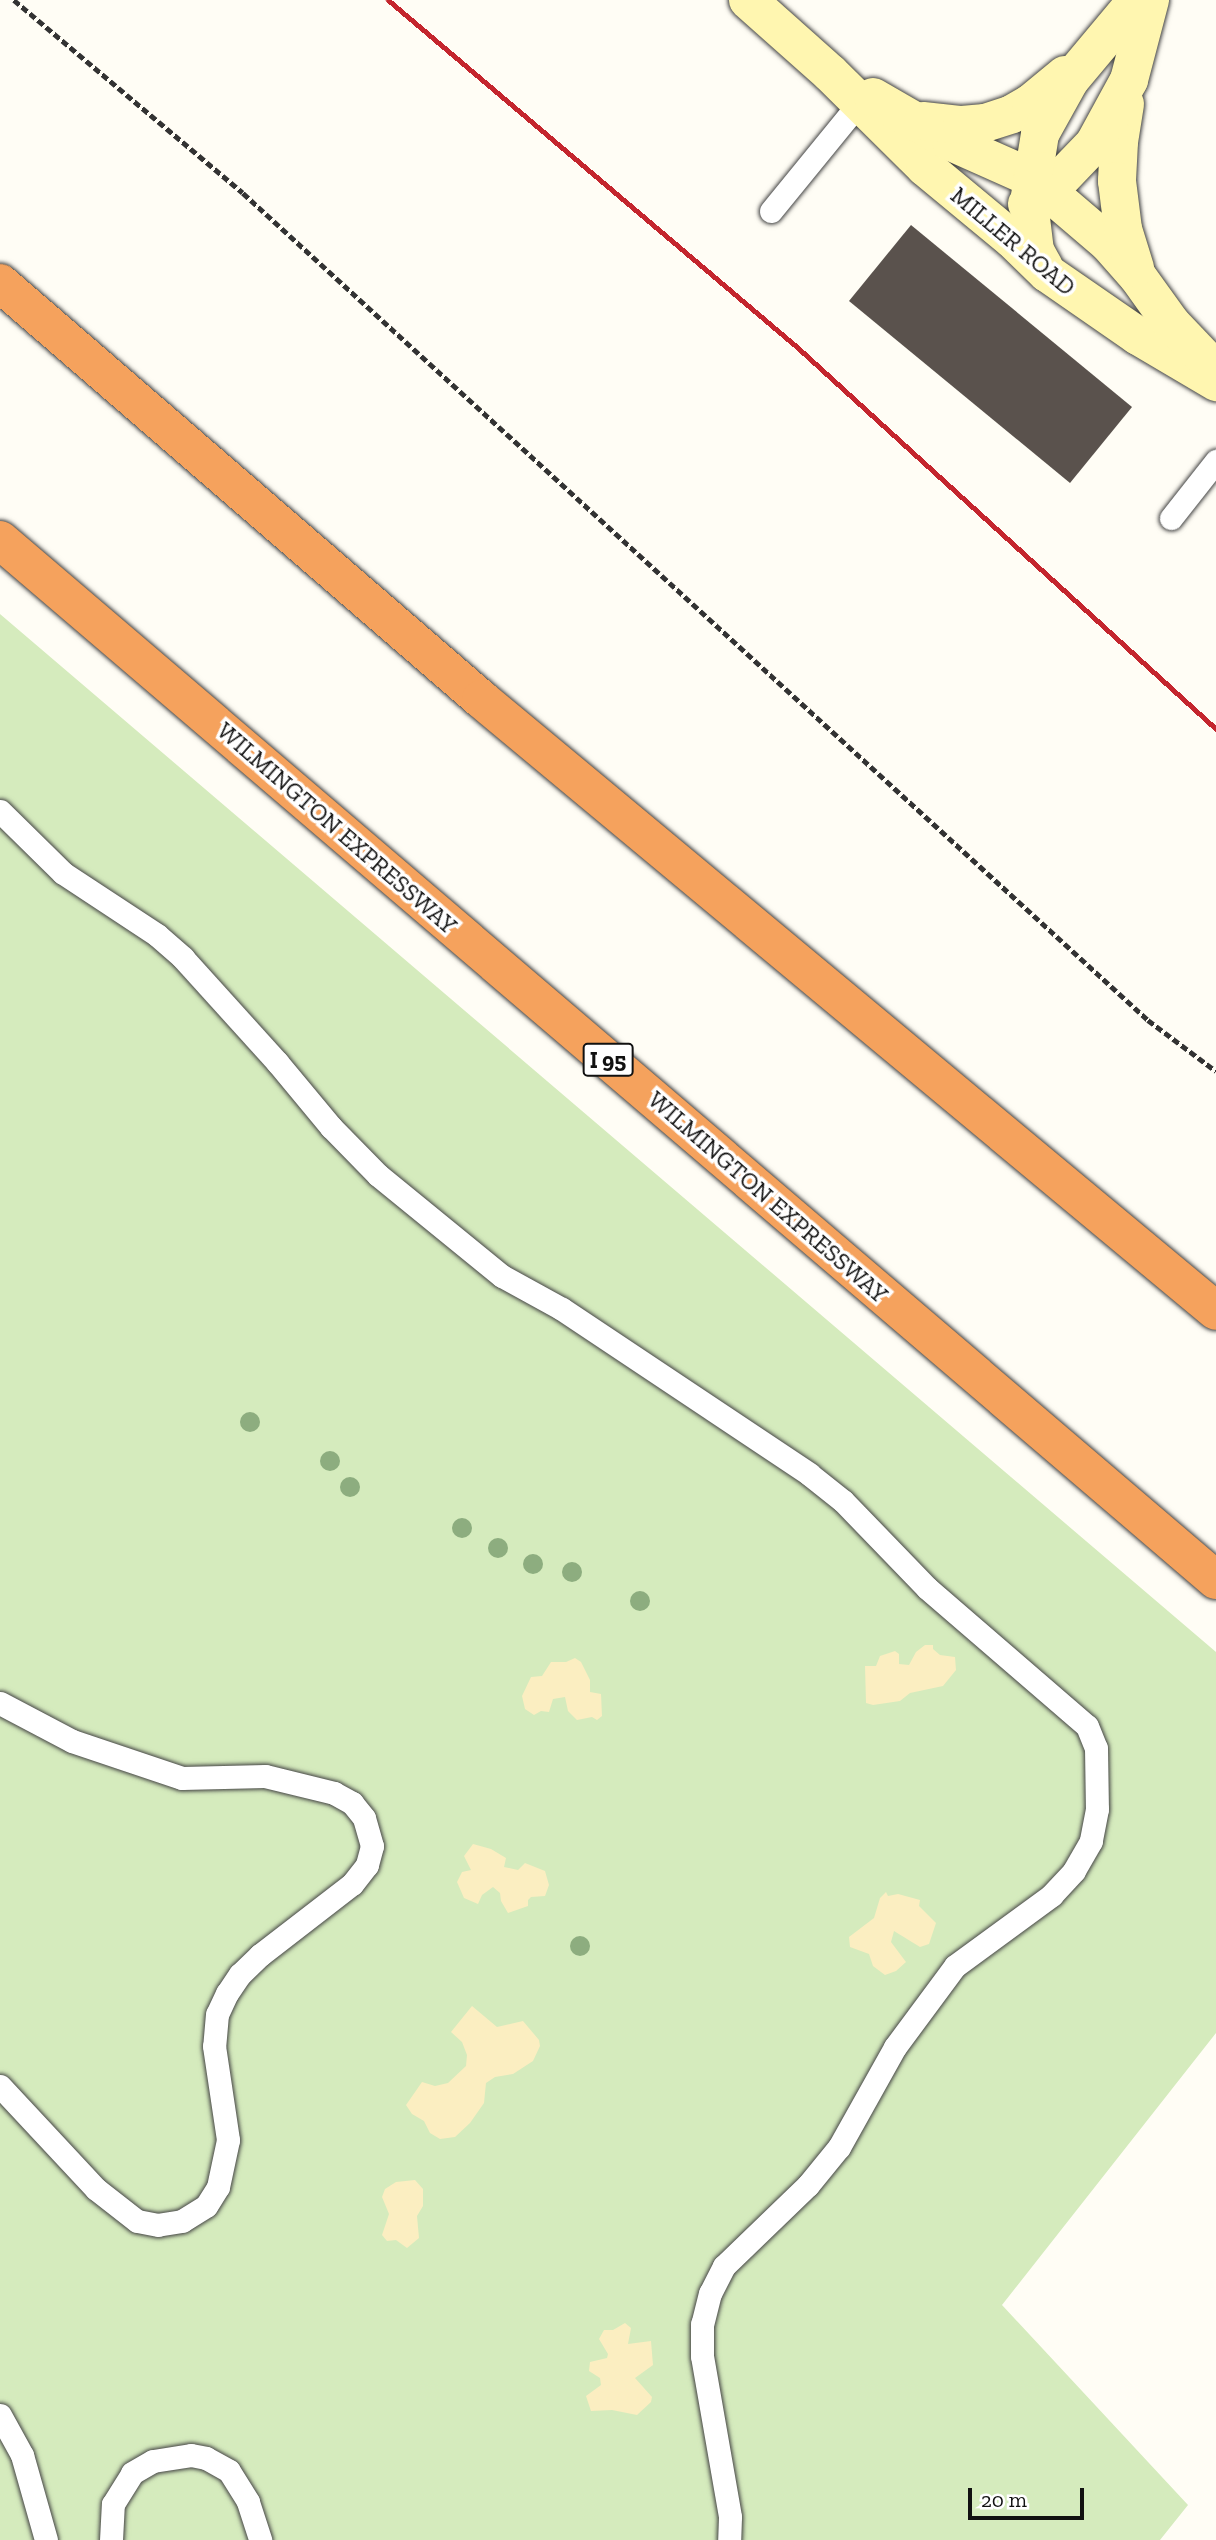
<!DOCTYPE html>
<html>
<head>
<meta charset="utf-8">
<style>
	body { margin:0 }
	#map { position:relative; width:1216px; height:2540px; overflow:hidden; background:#fffdf5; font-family:"Zilla Slab",serif }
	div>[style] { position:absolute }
	.green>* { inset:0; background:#d5ebbd }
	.sand>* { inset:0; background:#fbeec1 }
	.building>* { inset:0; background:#5a524d }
	.path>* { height:4.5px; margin-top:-2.25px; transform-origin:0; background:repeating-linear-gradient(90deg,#333 0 7px,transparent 0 10.5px) }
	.roads { filter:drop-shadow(0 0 2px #444) drop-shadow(0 0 2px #444) }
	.lane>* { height:23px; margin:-11.5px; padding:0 11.5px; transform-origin:11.5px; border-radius:11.5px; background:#fff }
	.secondary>* { height:38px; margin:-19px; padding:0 19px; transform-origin:19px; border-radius:19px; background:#fff6b0 }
	.highway>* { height:38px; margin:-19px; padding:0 19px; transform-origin:19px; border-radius:19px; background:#f5a25d }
	.rail>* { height:5px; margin:-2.5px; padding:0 2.5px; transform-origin:2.5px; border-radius:2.5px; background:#c4262e }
	.trees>* { width:20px; height:20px; margin:-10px; border-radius:50%; background:#8dad7f }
	span { translate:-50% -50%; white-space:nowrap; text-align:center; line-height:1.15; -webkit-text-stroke:7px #fff; paint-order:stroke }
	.shield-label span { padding:2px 5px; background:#fff; border:2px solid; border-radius:5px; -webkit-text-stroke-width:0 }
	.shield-label { font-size:23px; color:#111; font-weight:700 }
	.street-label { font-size:24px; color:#111 }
	.scale { position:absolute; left:968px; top:2488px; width:116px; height:32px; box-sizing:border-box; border:4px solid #111; border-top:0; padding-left:9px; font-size:21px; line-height:24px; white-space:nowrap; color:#111; -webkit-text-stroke:5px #fff; paint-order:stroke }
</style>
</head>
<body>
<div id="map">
	<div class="green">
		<i style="clip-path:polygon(0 614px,1216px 1652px,1216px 2033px,1002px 2305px,1188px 2505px,1160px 2540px,0 2540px)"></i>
	</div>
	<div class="sand">
		<i style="clip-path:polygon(925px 1645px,933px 1645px,933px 1649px,940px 1655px,955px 1657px,956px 1670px,943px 1686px,910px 1693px,900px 1701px,873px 1705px,866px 1703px,865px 1666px,876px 1666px,880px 1656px,895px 1651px,899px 1654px,899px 1664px,909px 1665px,916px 1652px)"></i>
		<i style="clip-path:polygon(575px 1658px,581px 1662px,590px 1680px,590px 1692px,601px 1694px,602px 1716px,597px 1720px,592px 1717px,577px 1720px,568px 1711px,565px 1697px,553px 1699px,549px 1712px,541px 1711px,534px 1715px,525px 1709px,522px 1696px,531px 1677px,542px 1676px,551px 1662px,566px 1662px)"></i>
		<i style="clip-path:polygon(473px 1844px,491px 1849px,506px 1858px,504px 1867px,518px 1870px,525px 1863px,545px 1871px,549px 1885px,545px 1896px,531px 1897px,528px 1900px,528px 1906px,508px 1913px,501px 1901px,500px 1893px,493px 1887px,482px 1895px,478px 1904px,464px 1898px,457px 1882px,462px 1872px,471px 1870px,464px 1856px)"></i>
		<i style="clip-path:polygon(886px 1892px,888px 1896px,898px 1894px,920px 1900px,919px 1906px,936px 1923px,929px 1944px,920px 1947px,894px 1931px,891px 1942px,906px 1962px,896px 1971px,885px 1975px,873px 1966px,869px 1954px,850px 1947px,849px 1937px,874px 1918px,880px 1898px)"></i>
		<i style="clip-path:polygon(472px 2006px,497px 2027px,523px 2021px,539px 2040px,540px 2046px,533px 2061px,513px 2074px,495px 2077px,486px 2083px,484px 2103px,470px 2123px,455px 2137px,440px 2139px,430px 2133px,424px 2121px,412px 2114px,406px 2105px,422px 2082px,435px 2086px,448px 2083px,466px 2066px,467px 2055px,462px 2042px,451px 2032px)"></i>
		<i style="clip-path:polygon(415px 2180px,423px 2189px,423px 2206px,417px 2216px,419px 2238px,407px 2248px,396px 2240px,387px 2241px,382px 2235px,389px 2214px,382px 2197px,385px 2189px,396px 2182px)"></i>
		<i style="clip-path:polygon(625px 2323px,631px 2328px,628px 2344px,651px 2341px,653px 2365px,635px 2378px,652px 2397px,651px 2402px,637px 2415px,612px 2410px,591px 2411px,586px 2396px,601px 2385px,600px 2378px,589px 2371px,590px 2362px,607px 2358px,608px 2354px,599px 2339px,604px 2330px,613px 2330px)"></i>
	</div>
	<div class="building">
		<i style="clip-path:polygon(911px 225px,1132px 407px,1070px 483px,849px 301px)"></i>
	</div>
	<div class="path">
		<i style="left:14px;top:0;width:299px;rotate:40.1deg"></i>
		<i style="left:243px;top:193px;width:1226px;rotate:42.42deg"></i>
		<i style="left:1148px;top:1020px;width:85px;rotate:36.9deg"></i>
	</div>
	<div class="roads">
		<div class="lane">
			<i style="left:771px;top:211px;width:141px;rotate:-50.8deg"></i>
			<i style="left:1171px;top:518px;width:73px;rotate:-51.7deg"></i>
			<i style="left:0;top:811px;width:88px;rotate:44.5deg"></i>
			<i style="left:63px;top:873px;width:113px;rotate:33.4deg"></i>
			<i style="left:157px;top:935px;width:35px;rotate:41deg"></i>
			<i style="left:183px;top:958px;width:140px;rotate:47.9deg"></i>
			<i style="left:277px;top:1062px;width:85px;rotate:50.3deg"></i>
			<i style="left:331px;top:1127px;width:67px;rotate:45.6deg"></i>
			<i style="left:378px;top:1175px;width:160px;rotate:39.2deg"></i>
			<i style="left:502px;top:1276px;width:68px;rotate:28.8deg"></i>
			<i style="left:562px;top:1309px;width:297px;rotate:33.7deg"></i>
			<i style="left:809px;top:1474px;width:43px;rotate:38.5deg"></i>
			<i style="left:843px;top:1501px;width:121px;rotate:46deg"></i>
			<i style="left:927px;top:1588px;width:211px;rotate:40.8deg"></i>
			<i style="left:1087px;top:1726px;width:24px;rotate:68deg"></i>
			<i style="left:1096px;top:1748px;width:61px;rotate:89.1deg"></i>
			<i style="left:1097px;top:1809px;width:33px;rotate:101deg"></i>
			<i style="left:1091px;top:1841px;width:34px;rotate:120deg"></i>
			<i style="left:1074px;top:1871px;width:33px;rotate:133deg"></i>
			<i style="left:1052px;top:1895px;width:120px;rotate:143.8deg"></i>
			<i style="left:955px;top:1966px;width:101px;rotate:126.5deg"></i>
			<i style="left:895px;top:2047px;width:115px;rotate:119.2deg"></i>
			<i style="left:839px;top:2147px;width:49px;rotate:129.2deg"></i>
			<i style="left:808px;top:2185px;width:117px;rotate:136deg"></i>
			<i style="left:724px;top:2266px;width:30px;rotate:117deg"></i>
			<i style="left:710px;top:2293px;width:32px;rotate:104deg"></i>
			<i style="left:702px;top:2324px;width:32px;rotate:90deg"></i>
			<i style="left:702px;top:2356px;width:163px;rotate:80.1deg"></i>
			<i style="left:730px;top:2517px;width:23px;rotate:92deg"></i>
			<i style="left:0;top:1703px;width:81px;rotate:27.8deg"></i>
			<i style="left:72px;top:1741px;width:116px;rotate:18.6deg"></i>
			<i style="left:182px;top:1778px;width:83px;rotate:-1.4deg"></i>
			<i style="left:265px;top:1776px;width:71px;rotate:13.8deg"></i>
			<i style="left:334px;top:1793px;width:21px;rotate:29deg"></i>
			<i style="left:352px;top:1803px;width:19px;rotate:51deg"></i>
			<i style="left:364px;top:1818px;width:29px;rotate:74deg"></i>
			<i style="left:372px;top:1846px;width:20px;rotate:105deg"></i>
			<i style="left:367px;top:1865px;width:24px;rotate:128deg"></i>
			<i style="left:352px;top:1884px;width:116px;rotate:142.3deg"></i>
			<i style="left:260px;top:1955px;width:28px;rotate:136deg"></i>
			<i style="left:240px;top:1974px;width:23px;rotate:124deg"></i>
			<i style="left:227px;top:1993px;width:23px;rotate:115deg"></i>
			<i style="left:217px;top:2014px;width:32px;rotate:95deg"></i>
			<i style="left:214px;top:2046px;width:95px;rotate:81.5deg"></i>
			<i style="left:228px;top:2140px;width:48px;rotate:102deg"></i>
			<i style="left:218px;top:2187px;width:22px;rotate:122deg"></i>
			<i style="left:206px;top:2206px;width:28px;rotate:148deg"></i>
			<i style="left:182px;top:2221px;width:24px;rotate:171deg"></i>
			<i style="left:158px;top:2225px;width:21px;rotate:-169deg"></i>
			<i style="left:137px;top:2221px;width:52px;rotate:-142deg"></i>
			<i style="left:96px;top:2189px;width:141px;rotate:-133deg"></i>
			<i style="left:0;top:2415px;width:46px;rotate:61.2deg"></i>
			<i style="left:22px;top:2455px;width:88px;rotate:74.2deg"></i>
			<i style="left:111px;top:2540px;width:36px;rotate:-87deg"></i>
			<i style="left:113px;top:2504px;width:36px;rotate:-58deg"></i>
			<i style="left:132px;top:2473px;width:24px;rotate:-30deg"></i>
			<i style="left:153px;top:2461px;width:38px;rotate:-9deg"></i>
			<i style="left:191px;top:2455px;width:15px;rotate:11deg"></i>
			<i style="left:206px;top:2458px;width:26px;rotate:29deg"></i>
			<i style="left:229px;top:2471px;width:36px;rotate:58deg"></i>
			<i style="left:248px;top:2502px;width:40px;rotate:72deg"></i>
		</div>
		<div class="secondary">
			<i style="left:748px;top:0;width:110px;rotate:41.7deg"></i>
			<i style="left:830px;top:73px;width:134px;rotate:44.7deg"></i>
			<i style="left:925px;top:167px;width:113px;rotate:39.6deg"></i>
			<i style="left:1012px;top:239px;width:49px;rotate:44.2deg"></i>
			<i style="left:1047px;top:273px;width:111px;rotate:34.7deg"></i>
			<i style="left:1138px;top:336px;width:91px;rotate:30.5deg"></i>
			<i style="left:873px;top:97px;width:90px;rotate:30deg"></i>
			<i style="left:951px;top:142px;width:89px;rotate:24deg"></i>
			<i style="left:1032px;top:178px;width:100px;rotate:40.5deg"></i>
			<i style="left:1108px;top:243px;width:45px;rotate:48.6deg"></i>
			<i style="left:1138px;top:277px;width:57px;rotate:54.3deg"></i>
			<i style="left:1171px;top:323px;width:57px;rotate:46.4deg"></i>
			<i style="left:1125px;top:104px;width:38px;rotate:99deg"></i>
			<i style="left:1119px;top:142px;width:39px;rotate:93deg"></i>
			<i style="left:1117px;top:181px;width:48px;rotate:82.9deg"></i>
			<i style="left:1123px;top:229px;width:41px;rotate:72.9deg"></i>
			<i style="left:923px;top:121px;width:39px;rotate:6deg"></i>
			<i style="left:962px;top:125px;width:23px;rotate:-5deg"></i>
			<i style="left:985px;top:123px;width:28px;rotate:-18deg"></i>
			<i style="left:1012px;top:114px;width:22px;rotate:-30deg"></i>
			<i style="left:1031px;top:103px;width:44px;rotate:-39.5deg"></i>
			<i style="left:1027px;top:204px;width:24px;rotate:-30deg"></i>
			<i style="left:1048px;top:192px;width:66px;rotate:-46.2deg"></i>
			<i style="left:1094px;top:144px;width:73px;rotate:-61.3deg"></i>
			<i style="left:1129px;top:80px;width:83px;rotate:-75.3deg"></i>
			<i style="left:1044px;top:267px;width:18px;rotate:-119deg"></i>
			<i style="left:1035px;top:251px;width:49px;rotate:-97deg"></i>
			<i style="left:1029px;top:202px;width:69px;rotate:-80.8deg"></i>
			<i style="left:1040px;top:134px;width:62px;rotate:-60.9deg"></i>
			<i style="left:1070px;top:80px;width:104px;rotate:-50.1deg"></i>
		</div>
		<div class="highway">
			<i style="left:0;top:283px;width:636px;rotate:40.86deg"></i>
			<i style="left:481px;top:699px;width:956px;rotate:39.78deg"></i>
			<i style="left:0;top:540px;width:1600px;rotate:40.54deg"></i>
		</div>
	</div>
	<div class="rail">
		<i style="left:388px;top:0;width:538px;rotate:40.32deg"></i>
		<i style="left:798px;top:348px;width:566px;rotate:42.35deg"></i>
	</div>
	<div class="trees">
		<i style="left:250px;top:1422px"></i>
		<i style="left:330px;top:1461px"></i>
		<i style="left:350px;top:1487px"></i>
		<i style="left:462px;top:1528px"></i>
		<i style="left:498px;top:1548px"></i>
		<i style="left:533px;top:1564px"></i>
		<i style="left:572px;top:1572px"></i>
		<i style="left:640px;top:1601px"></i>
		<i style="left:580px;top:1946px"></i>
	</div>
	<div class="shield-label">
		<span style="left:608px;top:1060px">I 95</span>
	</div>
	<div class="street-label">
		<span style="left:1013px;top:241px;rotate:40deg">MILLER ROAD</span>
		<span style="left:337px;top:828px;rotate:41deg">WILMINGTON EXPRESSWAY</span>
		<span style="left:768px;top:1197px;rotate:41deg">WILMINGTON EXPRESSWAY</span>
	</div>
	<div class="scale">20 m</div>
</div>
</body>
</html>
